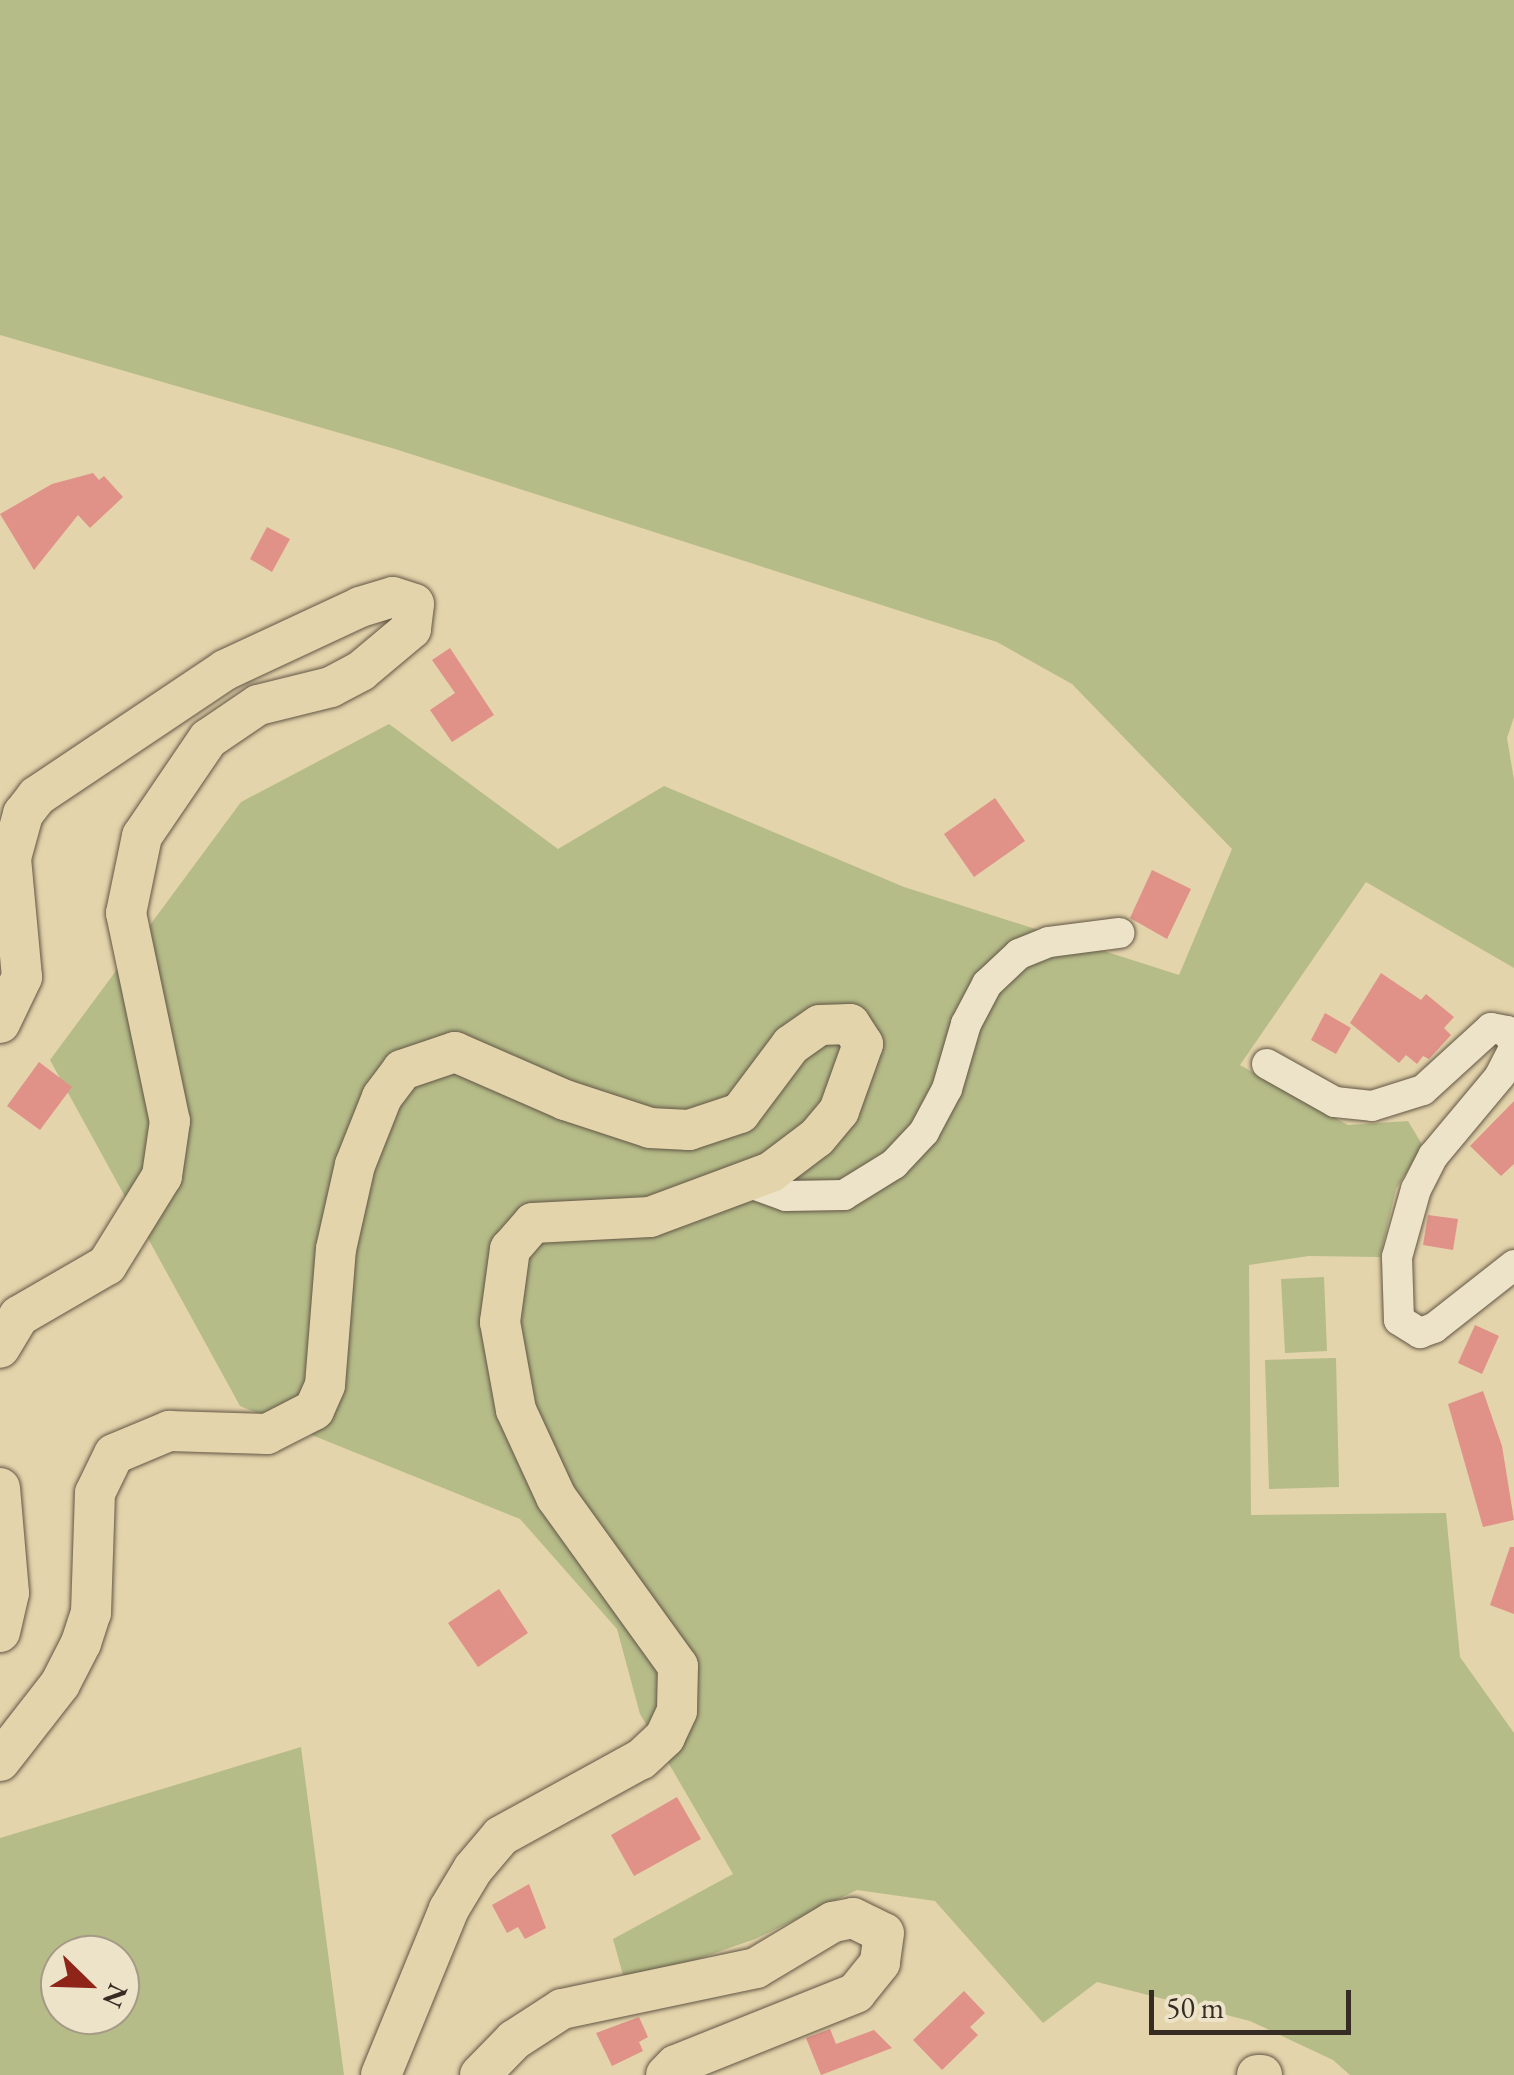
<!DOCTYPE html>
<html>
<head>
<meta charset="utf-8">
<style>
	body { margin:0 }
	#map { position:relative; width:1514px; height:2075px; overflow:hidden; background:#e4d4ab; font-family:"EB Garamond",serif }
	div>[style] { position:absolute }
	.green>* { inset:0; background:#b5bc88 }
	.building>* { inset:0; background:#e09188 }
	.roads { filter:drop-shadow(0 0 2px #625646) drop-shadow(0 0 2px #625646) }
	.minor>* { height:30px; margin:-15px; padding:0 15px; transform-origin:15px; border-radius:15px; background:#ede3c8 }
	.major>* { height:40px; margin:-20px; padding:0 20px; transform-origin:20px; border-radius:20px; background:#e4d4ab }
	span { translate:-50% -50%; white-space:nowrap; text-align:center; line-height:1.15; -webkit-text-stroke:10px #ede3c8; paint-order:stroke }
	.north { position:absolute; left:40px; top:1935px; width:100px; height:100px; box-sizing:border-box; background:#ede3c8; border:2px solid #a49a86; border-radius:50%; rotate:113deg; font-size:28px; font-weight:700; line-height:40px; text-align:center; color:#362c24 }
	.north::after { content:''; display:block; margin:auto; width:35px; height:45px; background:#8f2418; clip-path:polygon(50% 0,100% 100%,50% 72%,0 100%) }
	.scale { position:absolute; left:1149px; top:1990px; width:202px; height:45px; box-sizing:border-box; border:5px solid #362c24; border-top:0; padding-left:12px; font-size:30px; line-height:35px; white-space:nowrap; color:#362c24; -webkit-text-stroke:8px #ede3c8; paint-order:stroke }
</style>
</head>
<body>
<div id="map">
	<div class="green">
		<i style="clip-path:polygon(0 0,1514px 0,1514px 717px,1507px 738px,1514px 780px,1514px 968px,1366px 882px,1240px 1065px,1348px 1125px,1408px 1121px,1423px 1146px,1396px 1189px,1380px 1257px,1309px 1256px,1249px 1265px,1251px 1515px,1446px 1513px,1460px 1657px,1514px 1733px,1514px 2075px,1350px 2075px,1333px 2060px,1250px 2021px,1097px 1982px,1043px 2023px,935px 1901px,857px 1890px,755px 1939px,655px 1974px,623px 1975px,613px 1939px,733px 1874px,640px 1714px,617px 1629px,520px 1519px,240px 1406px,50px 1060px,241px 802px,389px 724px,558px 849px,664px 786px,904px 887px,1179px 975px,1232px 849px,1072px 684px,997px 642px,395px 449px,0 335px)"></i>
		<i style="clip-path:polygon(1324px 1277px,1327px 1351px,1285px 1353px,1281px 1279px)"></i>
		<i style="clip-path:polygon(1336px 1358px,1339px 1487px,1269px 1489px,1265px 1360px)"></i>
		<i style="clip-path:polygon(evenodd,301px 1747px,344px 2075px,0 2075px,0 1838px,301px 1747px,60px 1955px,120px 1955px,120px 2015px,60px 2015px,60px 1955px)"></i>
	</div>
	<div class="building">
		<i style="clip-path:polygon(93px 473px,99px 480px,104px 476px,123px 497px,90px 528px,78px 515px,34px 570px,0 514px,52px 484px)"></i>
		<i style="clip-path:polygon(267px 527px,290px 539px,272px 572px,250px 559px)"></i>
		<i style="clip-path:polygon(450px 648px,494px 715px,452px 742px,430px 710px,455px 693px,432px 660px)"></i>
		<i style="clip-path:polygon(995px 798px,1025px 841px,974px 877px,944px 834px)"></i>
		<i style="clip-path:polygon(1152px 870px,1191px 889px,1167px 939px,1130px 918px)"></i>
		<i style="clip-path:polygon(1381px 973px,1421px 1000px,1426px 994px,1454px 1017px,1444px 1028px,1451px 1035px,1429px 1059px,1423px 1056px,1417px 1064px,1406px 1055px,1399px 1063px,1350px 1023px)"></i>
		<i style="clip-path:polygon(1325px 1013px,1351px 1028px,1336px 1054px,1311px 1040px)"></i>
		<i style="clip-path:polygon(39px 1062px,72px 1087px,40px 1130px,7px 1106px)"></i>
		<i style="clip-path:polygon(1514px 1101px,1514px 1164px,1501px 1176px,1470px 1146px)"></i>
		<i style="clip-path:polygon(1428px 1215px,1458px 1219px,1453px 1250px,1423px 1245px)"></i>
		<i style="clip-path:polygon(1475px 1325px,1499px 1336px,1482px 1374px,1458px 1363px)"></i>
		<i style="clip-path:polygon(1483px 1391px,1502px 1446px,1514px 1520px,1483px 1527px,1448px 1404px)"></i>
		<i style="clip-path:polygon(1510px 1547px,1514px 1547px,1514px 1614px,1490px 1605px)"></i>
		<i style="clip-path:polygon(499px 1589px,528px 1633px,478px 1667px,448px 1623px)"></i>
		<i style="clip-path:polygon(677px 1797px,701px 1839px,634px 1876px,611px 1835px)"></i>
		<i style="clip-path:polygon(529px 1884px,546px 1928px,525px 1939px,518px 1927px,507px 1933px,492px 1905px)"></i>
		<i style="clip-path:polygon(964px 1991px,985px 2013px,970px 2027px,978px 2035px,942px 2070px,913px 2040px)"></i>
		<i style="clip-path:polygon(639px 2017px,648px 2037px,639px 2042px,643px 2051px,612px 2066px,596px 2033px)"></i>
		<i style="clip-path:polygon(830px 2029px,836px 2044px,874px 2030px,892px 2048px,821px 2075px,806px 2038px)"></i>
	</div>
	<div class="roads">
		<div class="minor">
			<i style="left:1514px;top:1048px;width:31px;rotate:117deg"></i>
			<i style="left:1500px;top:1076px;width:104px;rotate:129.9deg"></i>
			<i style="left:1433px;top:1156px;width:37px;rotate:117deg"></i>
			<i style="left:1416px;top:1189px;width:71px;rotate:105.6deg"></i>
			<i style="left:1397px;top:1257px;width:63px;rotate:88.2deg"></i>
			<i style="left:1399px;top:1320px;width:25px;rotate:32deg"></i>
			<i style="left:1420px;top:1333px;width:15px;rotate:-20deg"></i>
			<i style="left:1434px;top:1328px;width:102px;rotate:-38.2deg"></i>
			<i style="left:1267px;top:1064px;width:78px;rotate:29.2deg"></i>
			<i style="left:1335px;top:1102px;width:37px;rotate:6deg"></i>
			<i style="left:1372px;top:1106px;width:53px;rotate:-17.4deg"></i>
			<i style="left:1423px;top:1090px;width:92px;rotate:-42.4deg"></i>
			<i style="left:1491px;top:1028px;width:16px;rotate:11deg"></i>
			<i style="left:1507px;top:1031px;width:16px;rotate:63deg"></i>
			<i style="left:747px;top:1182px;width:41px;rotate:19.7deg"></i>
			<i style="left:786px;top:1196px;width:58px;rotate:-1deg"></i>
			<i style="left:844px;top:1195px;width:59px;rotate:-31.8deg"></i>
			<i style="left:894px;top:1164px;width:44px;rotate:-46.8deg"></i>
			<i style="left:924px;top:1132px;width:49px;rotate:-61.9deg"></i>
			<i style="left:947px;top:1089px;width:68px;rotate:-73.7deg"></i>
			<i style="left:966px;top:1024px;width:45px;rotate:-62.3deg"></i>
			<i style="left:987px;top:984px;width:44px;rotate:-43.2deg"></i>
			<i style="left:1019px;top:954px;width:32px;rotate:-22deg"></i>
			<i style="left:1049px;top:942px;width:71px;rotate:-7.3deg"></i>
		</div>
		<div class="major">
			<i style="left:0;top:1023px;width:51px;rotate:-64.4deg"></i>
			<i style="left:22px;top:977px;width:120px;rotate:-95.3deg"></i>
			<i style="left:11px;top:858px;width:46px;rotate:-74.7deg"></i>
			<i style="left:23px;top:814px;width:23px;rotate:-52deg"></i>
			<i style="left:37px;top:796px;width:226px;rotate:-33.8deg"></i>
			<i style="left:225px;top:670px;width:149px;rotate:-25deg"></i>
			<i style="left:360px;top:607px;width:34px;rotate:-17deg"></i>
			<i style="left:393px;top:597px;width:22px;rotate:18deg"></i>
			<i style="left:414px;top:604px;width:25px;rotate:97deg"></i>
			<i style="left:411px;top:629px;width:65px;rotate:140deg"></i>
			<i style="left:361px;top:671px;width:34px;rotate:152deg"></i>
			<i style="left:331px;top:687px;width:75px;rotate:166.1deg"></i>
			<i style="left:258px;top:705px;width:60px;rotate:145.8deg"></i>
			<i style="left:208px;top:739px;width:117px;rotate:124.2deg"></i>
			<i style="left:142px;top:836px;width:79px;rotate:101.7deg"></i>
			<i style="left:126px;top:913px;width:213px;rotate:78.1deg"></i>
			<i style="left:170px;top:1121px;width:56px;rotate:98.3deg"></i>
			<i style="left:162px;top:1176px;width:105px;rotate:121.7deg"></i>
			<i style="left:107px;top:1265px;width:102px;rotate:149.9deg"></i>
			<i style="left:19px;top:1316px;width:37px;rotate:121deg"></i>
			<i style="left:0;top:1488px;width:105px;rotate:85.1deg"></i>
			<i style="left:9px;top:1593px;width:40px;rotate:103deg"></i>
			<i style="left:0;top:1761px;width:98px;rotate:-52.1deg"></i>
			<i style="left:60px;top:1684px;width:46px;rotate:-62.9deg"></i>
			<i style="left:81px;top:1643px;width:32px;rotate:-72deg"></i>
			<i style="left:91px;top:1613px;width:120px;rotate:-88.1deg"></i>
			<i style="left:95px;top:1493px;width:43px;rotate:-64deg"></i>
			<i style="left:114px;top:1454px;width:60px;rotate:-22.7deg"></i>
			<i style="left:169px;top:1431px;width:98px;rotate:1.8deg"></i>
			<i style="left:267px;top:1434px;width:53px;rotate:-27.1deg"></i>
			<i style="left:314px;top:1410px;width:27px;rotate:-66deg"></i>
			<i style="left:325px;top:1385px;width:136px;rotate:-85.4deg"></i>
			<i style="left:336px;top:1249px;width:86px;rotate:-77.3deg"></i>
			<i style="left:355px;top:1165px;width:73px;rotate:-68.3deg"></i>
			<i style="left:382px;top:1097px;width:34px;rotate:-53deg"></i>
			<i style="left:402px;top:1070px;width:56px;rotate:-18.8deg"></i>
			<i style="left:455px;top:1052px;width:120px;rotate:23.6deg"></i>
			<i style="left:565px;top:1100px;width:89px;rotate:18.2deg"></i>
			<i style="left:650px;top:1128px;width:39px;rotate:3deg"></i>
			<i style="left:689px;top:1130px;width:54px;rotate:-18.4deg"></i>
			<i style="left:740px;top:1113px;width:85px;rotate:-53.1deg"></i>
			<i style="left:791px;top:1045px;width:35px;rotate:-35deg"></i>
			<i style="left:820px;top:1025px;width:30px;rotate:-2deg"></i>
			<i style="left:850px;top:1024px;width:24px;rotate:57deg"></i>
			<i style="left:863px;top:1044px;width:71px;rotate:109.7deg"></i>
			<i style="left:839px;top:1111px;width:35px;rotate:130deg"></i>
			<i style="left:816px;top:1138px;width:56px;rotate:142.9deg"></i>
			<i style="left:771px;top:1172px;width:129px;rotate:159.6deg"></i>
			<i style="left:650px;top:1217px;width:117px;rotate:177.1deg"></i>
			<i style="left:533px;top:1223px;width:35px;rotate:131deg"></i>
			<i style="left:510px;top:1249px;width:74px;rotate:97.8deg"></i>
			<i style="left:500px;top:1322px;width:89px;rotate:79.7deg"></i>
			<i style="left:516px;top:1410px;width:96px;rotate:65.3deg"></i>
			<i style="left:556px;top:1497px;width:208px;rotate:54.2deg"></i>
			<i style="left:678px;top:1666px;width:45px;rotate:91.3deg"></i>
			<i style="left:677px;top:1711px;width:29px;rotate:115deg"></i>
			<i style="left:665px;top:1737px;width:33px;rotate:137deg"></i>
			<i style="left:641px;top:1759px;width:160px;rotate:151.2deg"></i>
			<i style="left:501px;top:1836px;width:43px;rotate:130.3deg"></i>
			<i style="left:473px;top:1869px;width:47px;rotate:121deg"></i>
			<i style="left:449px;top:1909px;width:179px;rotate:112.3deg"></i>
			<i style="left:480px;top:2075px;width:49px;rotate:-45.8deg"></i>
			<i style="left:514px;top:2040px;width:57px;rotate:-32.9deg"></i>
			<i style="left:562px;top:2009px;width:198px;rotate:-11.9deg"></i>
			<i style="left:756px;top:1968px;width:90px;rotate:-30.9deg"></i>
			<i style="left:833px;top:1922px;width:20px;rotate:-11deg"></i>
			<i style="left:853px;top:1918px;width:34px;rotate:26deg"></i>
			<i style="left:884px;top:1933px;width:30px;rotate:98deg"></i>
			<i style="left:880px;top:1963px;width:38px;rotate:129deg"></i>
			<i style="left:856px;top:1993px;width:194px;rotate:158.2deg"></i>
			<i style="left:676px;top:2065px;width:14px;rotate:135deg"></i>
			<i style="left:1257px;top:2075px;width:5px"></i>
		</div>
	</div>
	<div class="north">N</div>
	<div class="scale">50 m</div>
</div>
</body>
</html>
